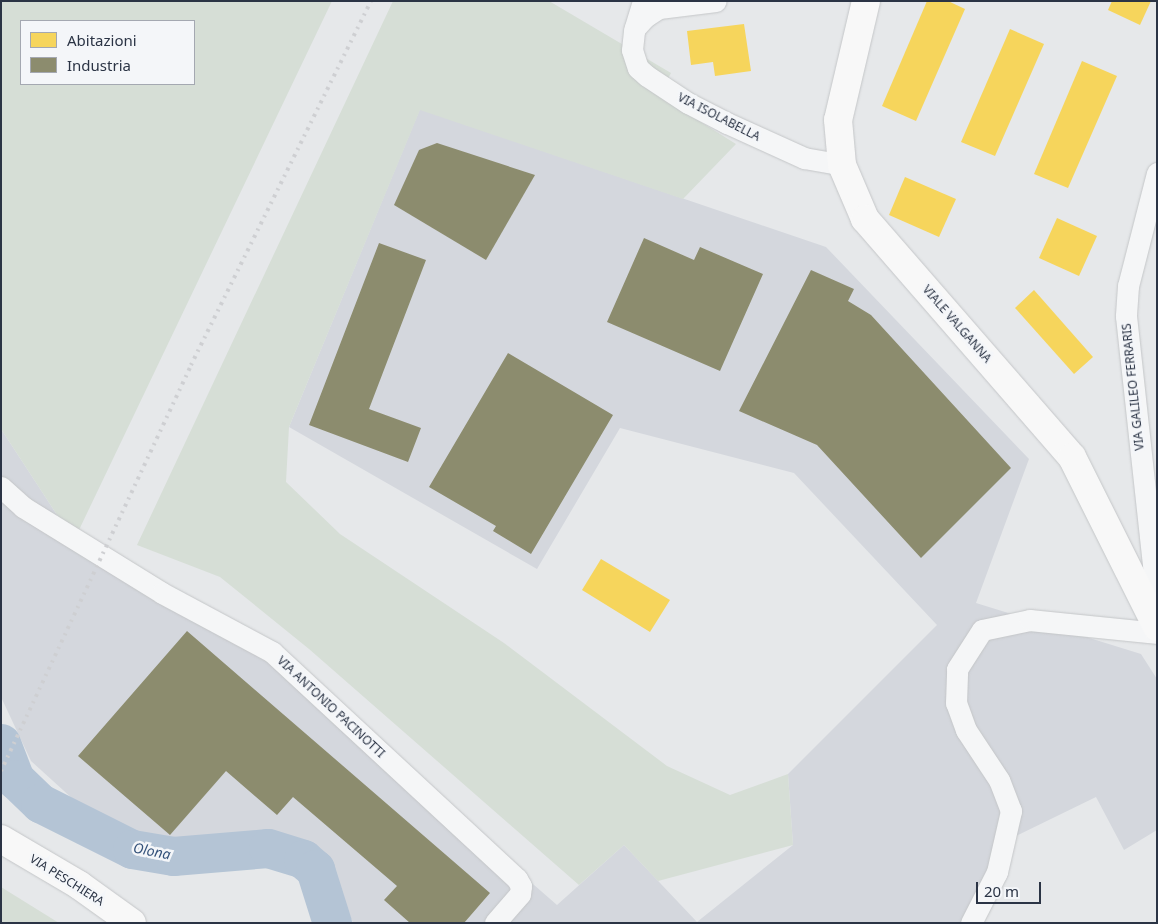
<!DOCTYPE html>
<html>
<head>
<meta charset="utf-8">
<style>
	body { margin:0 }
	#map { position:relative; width:1158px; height:924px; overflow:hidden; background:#e6e8ea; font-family:"Noto Sans",sans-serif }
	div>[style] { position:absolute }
	.built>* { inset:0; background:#d4d7dd }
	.green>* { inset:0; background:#d6ded6 }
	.homes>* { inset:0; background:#f6d55c }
	.industry>* { inset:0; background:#8c8c6e }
	.river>* { height:39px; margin:-19.5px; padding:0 19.5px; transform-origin:19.5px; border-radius:19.5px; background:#b4c4d5 }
	.roads { filter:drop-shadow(0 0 1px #c4c6c8) drop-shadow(0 0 1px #c4c6c8) }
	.minor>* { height:21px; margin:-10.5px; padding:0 10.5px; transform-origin:10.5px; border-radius:10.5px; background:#f5f6f7 }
	.major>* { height:28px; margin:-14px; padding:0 14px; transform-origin:14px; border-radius:14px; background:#f8f8f8 }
	.rail>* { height:4px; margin-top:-2px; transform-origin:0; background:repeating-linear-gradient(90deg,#cecfd2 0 2.5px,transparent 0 7.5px) }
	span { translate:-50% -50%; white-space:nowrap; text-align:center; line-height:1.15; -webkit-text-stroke:5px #f4f6f9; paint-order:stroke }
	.street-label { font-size:12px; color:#2b3445 }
	.water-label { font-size:14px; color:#34527a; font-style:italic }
	.frame { position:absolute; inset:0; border:2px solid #2b3445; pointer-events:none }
	.legend { position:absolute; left:20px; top:20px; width:175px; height:65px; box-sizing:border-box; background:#f4f6f9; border:1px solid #a4a8b1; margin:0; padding:6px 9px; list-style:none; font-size:15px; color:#2b3445 }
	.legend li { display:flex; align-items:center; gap:10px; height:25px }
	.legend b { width:25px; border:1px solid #a4a8b1 }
	.scale { position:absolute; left:976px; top:882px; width:65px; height:22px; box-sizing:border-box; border:2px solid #2b3445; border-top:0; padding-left:6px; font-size:15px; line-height:18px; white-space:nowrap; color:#2b3445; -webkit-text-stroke:4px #f4f6f9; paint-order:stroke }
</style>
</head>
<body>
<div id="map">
	<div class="built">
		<i style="clip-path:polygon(420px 109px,826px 247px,1029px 459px,976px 603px,1141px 654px,1157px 679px,1157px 830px,1124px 850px,1096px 797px,1006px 841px,971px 923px,353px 923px,329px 867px,272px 836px,164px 838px,96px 820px,31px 761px,1px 697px,1px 429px,61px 521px,270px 654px,557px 905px,624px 845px,697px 922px,793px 845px,788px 774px,937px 625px,794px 473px,620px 428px,537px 569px,289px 427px)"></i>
	</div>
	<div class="green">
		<i style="clip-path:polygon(evenodd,1px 1px,332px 1px,78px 532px,61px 521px,1px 429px,1px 1px,21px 21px,194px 21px,194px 84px,21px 84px,21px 21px)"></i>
		<i style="clip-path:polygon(393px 1px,549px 1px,671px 73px,659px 96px,736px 144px,683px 199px,420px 110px,289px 427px,286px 482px,340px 534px,504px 643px,667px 766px,730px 795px,788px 774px,793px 845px,658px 881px,624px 845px,579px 885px,309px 649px,220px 577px,137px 545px)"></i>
		<i style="clip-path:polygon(1px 887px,59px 923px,1px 923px)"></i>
	</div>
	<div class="homes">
		<i style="clip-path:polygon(927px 1px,948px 1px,965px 9px,916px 121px,882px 106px)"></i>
		<i style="clip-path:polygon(1112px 1px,1151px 1px,1140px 25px,1108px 10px)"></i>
		<i style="clip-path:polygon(744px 24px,751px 71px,715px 76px,713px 62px,691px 65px,687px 31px)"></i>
		<i style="clip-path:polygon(1010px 29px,1044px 44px,995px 156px,961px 142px)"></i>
		<i style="clip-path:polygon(1082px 61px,1117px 76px,1068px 188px,1034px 174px)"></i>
		<i style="clip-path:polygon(905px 177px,956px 199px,939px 237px,889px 215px)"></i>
		<i style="clip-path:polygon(1057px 218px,1097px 236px,1079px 276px,1039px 258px)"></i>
		<i style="clip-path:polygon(1034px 290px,1093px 357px,1074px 374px,1015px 308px)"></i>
		<i style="clip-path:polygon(601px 559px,670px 600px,650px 632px,582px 590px)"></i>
	</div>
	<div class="industry">
		<i style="clip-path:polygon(437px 143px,535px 175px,486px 260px,394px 205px,419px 150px)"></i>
		<i style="clip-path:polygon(644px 238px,694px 260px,700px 247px,763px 274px,720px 371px,607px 322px)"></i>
		<i style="clip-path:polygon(379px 243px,426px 260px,369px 409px,421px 428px,408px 462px,309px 425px)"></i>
		<i style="clip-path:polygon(811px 270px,854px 289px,848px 301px,871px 315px,1011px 468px,921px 558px,817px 445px,739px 411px)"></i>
		<i style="clip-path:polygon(508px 353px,613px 415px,531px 554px,493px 531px,496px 526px,429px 487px)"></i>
		<i style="clip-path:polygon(187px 631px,490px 893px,464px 923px,410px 923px,384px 900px,397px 886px,293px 797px,277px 815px,226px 771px,170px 835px,78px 756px)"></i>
	</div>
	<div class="river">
		<i style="left:1px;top:743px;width:39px;rotate:69deg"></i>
		<i style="left:15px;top:779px;width:35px;rotate:44deg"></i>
		<i style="left:40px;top:803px;width:103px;rotate:26.6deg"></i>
		<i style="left:132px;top:849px;width:42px;rotate:9.7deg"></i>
		<i style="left:173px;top:856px;width:95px;rotate:-4.8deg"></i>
		<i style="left:268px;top:848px;width:37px;rotate:17deg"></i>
		<i style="left:303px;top:859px;width:16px;rotate:40deg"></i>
		<i style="left:315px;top:869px;width:57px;rotate:72.5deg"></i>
	</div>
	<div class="roads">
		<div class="minor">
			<i style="left:643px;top:1px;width:31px;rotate:107deg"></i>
			<i style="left:634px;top:31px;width:19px;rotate:96deg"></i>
			<i style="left:632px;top:50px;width:19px;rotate:72deg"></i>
			<i style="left:638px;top:68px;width:12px;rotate:42deg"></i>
			<i style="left:647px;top:76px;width:49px;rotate:33.4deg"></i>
			<i style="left:688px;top:103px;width:44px;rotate:27.1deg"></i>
			<i style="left:727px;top:123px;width:85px;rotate:24.4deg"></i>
			<i style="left:804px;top:158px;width:39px;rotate:10deg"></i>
			<i style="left:635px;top:28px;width:15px;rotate:-48deg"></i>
			<i style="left:645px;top:17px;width:17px;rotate:-33deg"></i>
			<i style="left:659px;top:8px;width:57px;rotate:-7deg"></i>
			<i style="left:1157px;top:173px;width:117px;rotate:104.4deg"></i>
			<i style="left:1128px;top:286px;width:30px;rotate:94deg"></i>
			<i style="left:1126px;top:316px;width:289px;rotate:83.8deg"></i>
			<i style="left:1px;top:487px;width:30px;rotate:42deg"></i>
			<i style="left:23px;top:507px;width:163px;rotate:31.7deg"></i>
			<i style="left:162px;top:593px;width:125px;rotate:28.2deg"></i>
			<i style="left:272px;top:652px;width:334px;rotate:42.8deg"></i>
			<i style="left:517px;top:879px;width:8px;rotate:60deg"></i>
			<i style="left:521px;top:886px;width:8px;rotate:97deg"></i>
			<i style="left:520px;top:894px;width:38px;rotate:131deg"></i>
			<i style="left:971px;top:923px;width:57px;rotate:-63deg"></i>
			<i style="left:997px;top:872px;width:63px;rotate:-77.1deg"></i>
			<i style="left:1011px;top:811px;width:33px;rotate:-111deg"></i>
			<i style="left:999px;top:780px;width:60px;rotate:-123.4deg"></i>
			<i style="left:966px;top:730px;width:29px;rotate:-110deg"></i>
			<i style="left:956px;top:703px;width:34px;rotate:-88deg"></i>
			<i style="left:957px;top:669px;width:46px;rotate:-57.3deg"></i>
			<i style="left:982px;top:630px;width:49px;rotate:-11.8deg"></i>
			<i style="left:1030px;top:620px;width:128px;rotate:5.8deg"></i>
		</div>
		<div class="major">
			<i style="left:866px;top:1px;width:122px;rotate:103.2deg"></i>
			<i style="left:838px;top:120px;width:45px;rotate:84.9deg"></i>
			<i style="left:842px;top:165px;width:59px;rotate:66.9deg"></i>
			<i style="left:865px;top:219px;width:315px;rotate:49deg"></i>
			<i style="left:1072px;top:457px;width:190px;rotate:63.4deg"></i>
			<i style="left:1px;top:839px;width:91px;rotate:30.5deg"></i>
			<i style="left:79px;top:885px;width:65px;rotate:35.6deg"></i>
		</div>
	</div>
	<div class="rail">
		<i style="left:1px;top:771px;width:448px;rotate:-64.9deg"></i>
		<i style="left:191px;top:365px;width:406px;rotate:-63.7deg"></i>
	</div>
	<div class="street-label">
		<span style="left:719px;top:117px;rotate:27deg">VIA ISOLABELLA</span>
		<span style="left:957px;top:324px;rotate:49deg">VIALE VALGANNA</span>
		<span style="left:1133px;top:387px;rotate:-96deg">VIA GALILEO FERRARIS</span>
		<span style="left:331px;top:707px;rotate:43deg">VIA ANTONIO PACINOTTI</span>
		<span style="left:67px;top:880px;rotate:32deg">VIA PESCHIERA</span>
	</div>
	<div class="water-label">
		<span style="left:152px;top:851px;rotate:11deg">Olona</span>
	</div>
	<div class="frame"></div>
	<ul class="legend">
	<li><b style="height:14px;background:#f6d55c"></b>Abitazioni</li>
	<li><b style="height:14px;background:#8c8c6e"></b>Industria</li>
	</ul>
	<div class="scale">20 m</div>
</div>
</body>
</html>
